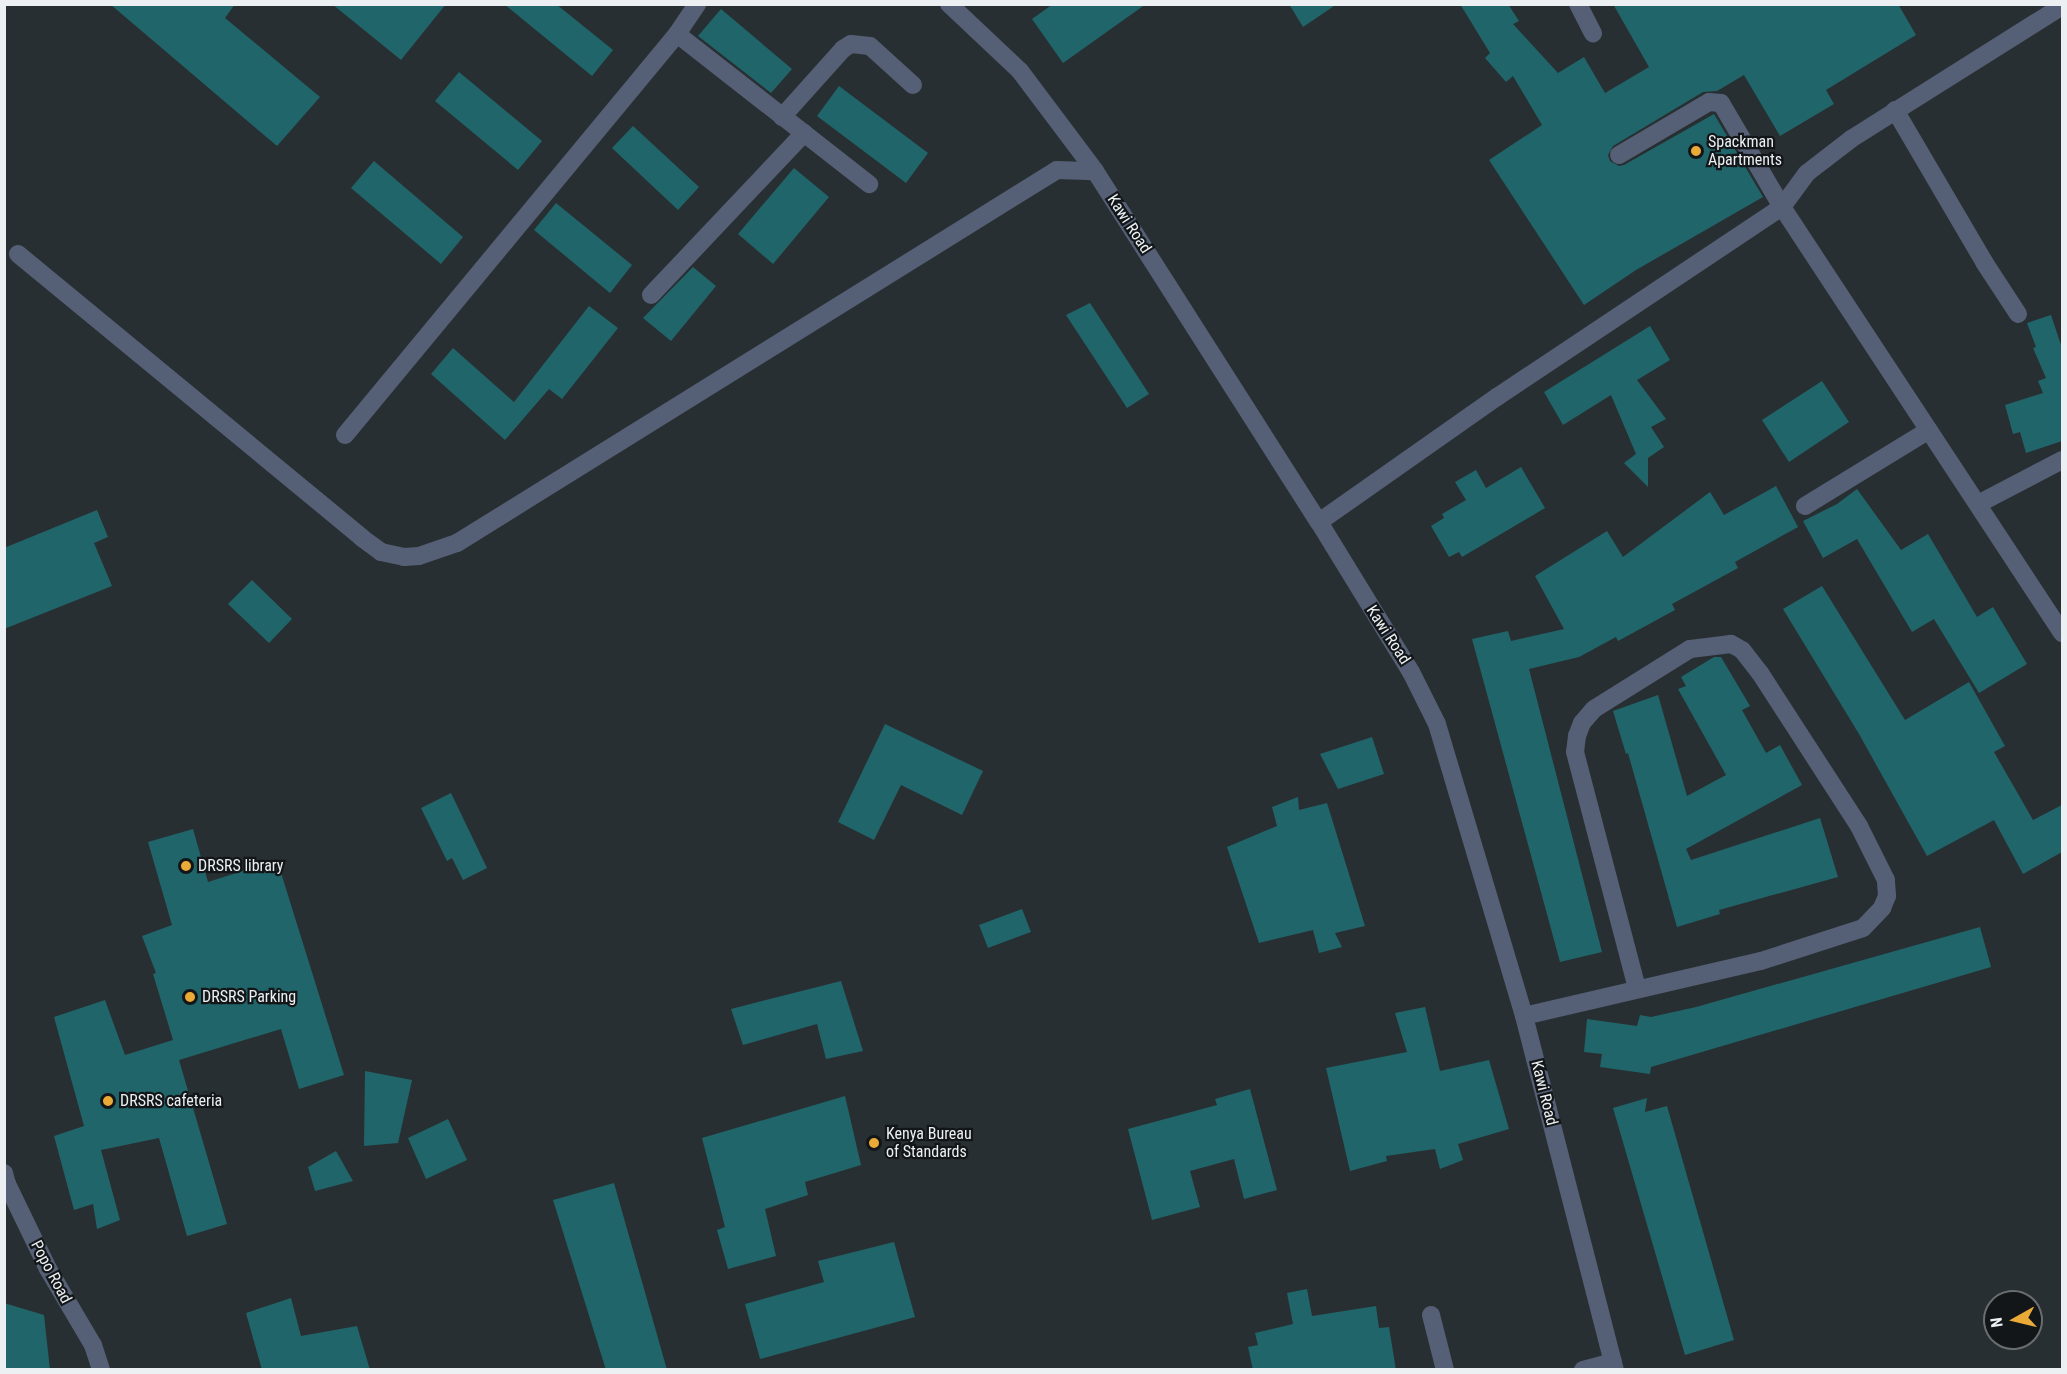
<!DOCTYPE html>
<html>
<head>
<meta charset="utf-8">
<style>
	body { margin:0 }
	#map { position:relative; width:2067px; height:1374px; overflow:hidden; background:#282f32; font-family:"Roboto Condensed",sans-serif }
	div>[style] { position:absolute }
	.building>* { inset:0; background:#20656a }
	.street>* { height:18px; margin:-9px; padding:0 9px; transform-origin:9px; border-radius:9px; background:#555f75 }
	.dots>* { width:16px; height:16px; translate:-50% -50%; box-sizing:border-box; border:3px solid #131618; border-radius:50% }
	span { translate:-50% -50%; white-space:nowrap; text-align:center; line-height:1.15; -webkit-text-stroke:4.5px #131618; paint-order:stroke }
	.poi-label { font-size:16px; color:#ecf0f3 }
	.left { translate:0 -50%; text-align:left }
	.street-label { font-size:16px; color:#ecf0f3 }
	.frame { position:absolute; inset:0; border:6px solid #ecf0f3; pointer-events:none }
	.north { position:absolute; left:1983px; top:1290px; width:60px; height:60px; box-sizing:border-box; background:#131618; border:2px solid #6a6d70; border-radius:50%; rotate:262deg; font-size:16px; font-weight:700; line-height:24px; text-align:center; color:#ecf0f3 }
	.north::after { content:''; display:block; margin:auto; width:21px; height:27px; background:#eaaa38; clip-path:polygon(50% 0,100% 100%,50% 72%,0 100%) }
</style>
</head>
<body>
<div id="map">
	<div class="building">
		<i style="clip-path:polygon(110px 4px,235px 4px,225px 18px,320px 97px,277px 146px)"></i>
		<i style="clip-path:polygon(332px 4px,446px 4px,401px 60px)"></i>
		<i style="clip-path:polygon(504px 4px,556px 4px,613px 50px,592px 76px)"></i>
		<i style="clip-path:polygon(1053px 4px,1146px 4px,1063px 63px,1032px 19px)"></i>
		<i style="clip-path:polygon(1289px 4px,1337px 4px,1303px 27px)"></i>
		<i style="clip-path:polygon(1460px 4px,1508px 4px,1519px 21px,1513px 24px,1558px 73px,1584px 57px,1605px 93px,1649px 67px,1613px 4px,1898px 4px,1916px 35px,1826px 90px,1834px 104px,1780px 136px,1744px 75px,1717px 91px,1703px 92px,1613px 146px,1608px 155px,1610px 161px,1619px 166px,1624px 165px,1714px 114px,1763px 197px,1636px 270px,1584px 305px,1489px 160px,1542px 125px,1513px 76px,1506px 82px,1485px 58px,1490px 53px)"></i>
		<i style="clip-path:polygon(721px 9px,792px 69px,771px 93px,698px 36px)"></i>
		<i style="clip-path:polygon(459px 72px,542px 141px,518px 170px,435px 101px)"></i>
		<i style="clip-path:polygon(839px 86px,928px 153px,906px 183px,817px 116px)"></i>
		<i style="clip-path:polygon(633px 126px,699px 187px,678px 210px,612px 148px)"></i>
		<i style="clip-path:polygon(374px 161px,463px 237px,441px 264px,351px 188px)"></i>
		<i style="clip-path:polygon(794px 168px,829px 197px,773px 264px,738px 234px)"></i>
		<i style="clip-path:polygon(556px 203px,632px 265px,610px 293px,534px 230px)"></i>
		<i style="clip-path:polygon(693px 267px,716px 286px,671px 341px,643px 318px)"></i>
		<i style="clip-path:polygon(1090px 303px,1149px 394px,1127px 408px,1066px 315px)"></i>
		<i style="clip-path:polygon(589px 306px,618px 328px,562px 399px,549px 389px,505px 440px,431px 374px,453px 348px,514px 402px)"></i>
		<i style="clip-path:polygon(2051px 315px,2062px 348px,2062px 441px,2026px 453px,2020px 432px,2013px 434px,2005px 405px,2043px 393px,2038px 381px,2046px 378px,2033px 348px,2036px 347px,2027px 323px)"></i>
		<i style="clip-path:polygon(1650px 326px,1670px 360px,1637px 380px,1666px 419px,1651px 427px,1664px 447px,1648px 458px,1648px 487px,1624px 463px,1636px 454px,1611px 395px,1563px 425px,1544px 392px)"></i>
		<i style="clip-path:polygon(1822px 381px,1849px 422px,1789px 462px,1762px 420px)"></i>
		<i style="clip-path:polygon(1521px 467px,1545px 508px,1462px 557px,1459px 552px,1449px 557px,1431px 526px,1444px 518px,1442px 514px,1466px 500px,1455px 482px,1476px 470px,1486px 488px)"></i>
		<i style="clip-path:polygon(1776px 486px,1798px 527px,1735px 562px,1738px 568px,1672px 604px,1675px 610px,1618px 641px,1616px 637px,1579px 657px,1529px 669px,1602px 952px,1560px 962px,1472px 639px,1508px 631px,1511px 641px,1564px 629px,1535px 576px,1607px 531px,1623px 557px,1710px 492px,1724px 515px)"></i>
		<i style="clip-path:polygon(1857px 489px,1901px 550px,1928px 534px,1977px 617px,1993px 607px,2027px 664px,1979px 693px,1934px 619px,1912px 632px,1857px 539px,1823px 558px,1803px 521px,1837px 504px)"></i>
		<i style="clip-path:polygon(97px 510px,108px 537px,94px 543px,112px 586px,4px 629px,4px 548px)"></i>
		<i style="clip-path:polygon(252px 580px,292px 619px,269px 643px,228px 604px)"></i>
		<i style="clip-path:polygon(1822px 586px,1905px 720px,1969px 682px,2005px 746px,1994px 752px,2033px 820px,2062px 805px,2062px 852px,2023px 874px,1994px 820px,1927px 856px,1859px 734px,1783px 609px)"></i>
		<i style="clip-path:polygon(1714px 657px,1721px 657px,1750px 706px,1742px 710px,1766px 753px,1780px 745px,1802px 785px,1686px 849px,1691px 860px,1820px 818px,1838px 877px,1719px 910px,1720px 914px,1677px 927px,1628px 753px,1626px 754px,1613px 711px,1658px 695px,1687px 796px,1726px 775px,1678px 689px,1686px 686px,1681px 677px)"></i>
		<i style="clip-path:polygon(885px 724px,983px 771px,962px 815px,901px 785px,874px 840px,838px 822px)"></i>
		<i style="clip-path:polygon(1372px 737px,1384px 774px,1338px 789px,1320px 754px)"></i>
		<i style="clip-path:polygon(451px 793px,487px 868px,463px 880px,452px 858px,447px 861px,421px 808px)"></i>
		<i style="clip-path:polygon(1298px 797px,1299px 810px,1327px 803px,1365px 926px,1335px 933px,1342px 947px,1319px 953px,1313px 930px,1259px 943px,1227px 847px,1277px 826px,1272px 807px)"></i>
		<i style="clip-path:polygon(193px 829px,208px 882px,277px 860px,344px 1075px,299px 1089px,281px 1029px,179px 1060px,227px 1224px,187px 1236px,159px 1138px,101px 1150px,120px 1220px,97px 1229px,93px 1204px,74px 1210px,54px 1136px,84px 1126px,54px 1017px,105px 1000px,125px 1055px,173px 1040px,153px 974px,156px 973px,142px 936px,172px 925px,148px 842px)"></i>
		<i style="clip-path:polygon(1022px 909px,1031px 932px,988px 948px,979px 925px)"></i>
		<i style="clip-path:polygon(1980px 927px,1991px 967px,1651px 1067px,1650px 1074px,1600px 1067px,1602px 1054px,1584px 1052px,1587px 1019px,1637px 1026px,1640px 1015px,1651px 1017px,1696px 1007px)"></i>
		<i style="clip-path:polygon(841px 981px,863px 1051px,826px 1059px,817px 1024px,743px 1045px,731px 1009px)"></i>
		<i style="clip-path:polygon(1425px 1007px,1440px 1071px,1489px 1060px,1509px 1129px,1458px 1144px,1463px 1160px,1440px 1169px,1435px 1149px,1386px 1156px,1387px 1161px,1350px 1171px,1326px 1068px,1407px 1052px,1395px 1013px)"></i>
		<i style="clip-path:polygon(365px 1071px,412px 1080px,398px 1143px,364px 1146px)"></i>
		<i style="clip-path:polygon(1250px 1089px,1277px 1190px,1244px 1199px,1234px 1159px,1190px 1171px,1200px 1207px,1152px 1220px,1128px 1129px,1217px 1105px,1215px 1099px)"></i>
		<i style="clip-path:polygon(845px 1096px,861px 1165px,805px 1182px,808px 1195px,765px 1209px,776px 1256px,728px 1269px,717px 1230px,725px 1227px,702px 1138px)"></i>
		<i style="clip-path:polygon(1647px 1098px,1645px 1112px,1667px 1106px,1734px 1340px,1685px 1355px,1613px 1108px)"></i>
		<i style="clip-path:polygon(448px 1119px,467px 1160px,426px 1179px,408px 1138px)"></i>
		<i style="clip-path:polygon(336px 1151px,353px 1181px,315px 1191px,308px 1167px)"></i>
		<i style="clip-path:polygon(614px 1183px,667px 1370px,606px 1370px,553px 1200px)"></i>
		<i style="clip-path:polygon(894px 1242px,915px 1317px,760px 1359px,745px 1304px,824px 1282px,818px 1261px)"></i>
		<i style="clip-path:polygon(1307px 1289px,1312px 1316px,1376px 1306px,1379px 1328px,1389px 1327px,1396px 1370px,1253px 1370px,1248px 1347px,1258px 1345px,1255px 1333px,1293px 1324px,1287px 1293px)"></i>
		<i style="clip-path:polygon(291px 1298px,301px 1336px,357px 1326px,370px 1370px,262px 1370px,246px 1313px)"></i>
		<i style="clip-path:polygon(4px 1303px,44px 1315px,50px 1370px,4px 1370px)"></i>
	</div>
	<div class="street">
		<i style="left:949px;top:4px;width:98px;rotate:43.3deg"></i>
		<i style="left:1020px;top:71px;width:125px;rotate:53.1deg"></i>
		<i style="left:1095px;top:171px;width:416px;rotate:57.5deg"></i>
		<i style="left:1319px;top:522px;width:176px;rotate:58.5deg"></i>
		<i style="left:1411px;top:672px;width:58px;rotate:63.4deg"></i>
		<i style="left:1437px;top:724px;width:305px;rotate:73.4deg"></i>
		<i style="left:1524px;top:1016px;width:366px;rotate:75.6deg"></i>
		<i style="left:1578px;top:4px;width:33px;rotate:63deg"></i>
		<i style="left:677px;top:34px;width:244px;rotate:38deg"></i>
		<i style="left:1895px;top:110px;width:176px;rotate:59.6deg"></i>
		<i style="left:1984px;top:262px;width:62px;rotate:56.8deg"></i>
		<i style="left:782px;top:117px;width:91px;rotate:-48.1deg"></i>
		<i style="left:843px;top:49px;width:9px;rotate:-32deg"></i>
		<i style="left:851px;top:44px;width:19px;rotate:6deg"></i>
		<i style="left:870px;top:46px;width:58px;rotate:42.2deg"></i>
		<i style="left:1619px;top:155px;width:104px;rotate:-30.5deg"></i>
		<i style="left:1709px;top:102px;width:12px;rotate:5deg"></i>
		<i style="left:1721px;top:103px;width:121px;rotate:59.6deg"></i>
		<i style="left:1782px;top:207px;width:510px;rotate:56.68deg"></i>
		<i style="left:18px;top:254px;width:446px;rotate:39.5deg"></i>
		<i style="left:362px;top:538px;width:24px;rotate:36deg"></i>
		<i style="left:381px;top:552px;width:24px;rotate:12deg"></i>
		<i style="left:404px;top:557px;width:15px;rotate:-4deg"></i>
		<i style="left:419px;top:556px;width:40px;rotate:-18.9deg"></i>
		<i style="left:457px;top:543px;width:706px;rotate:-31.87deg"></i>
		<i style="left:1057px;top:170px;width:38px;rotate:2deg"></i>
		<i style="left:651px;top:295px;width:223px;rotate:-46.6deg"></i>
		<i style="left:345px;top:435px;width:521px;rotate:-50.38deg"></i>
		<i style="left:677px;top:34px;width:36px;rotate:-56deg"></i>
		<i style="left:1978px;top:504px;width:95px;rotate:-27.6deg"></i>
		<i style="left:1805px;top:506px;width:145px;rotate:-31.5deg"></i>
		<i style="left:1319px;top:522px;width:218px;rotate:-35.1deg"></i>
		<i style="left:1497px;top:397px;width:343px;rotate:-33.7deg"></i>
		<i style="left:1782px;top:207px;width:42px;rotate:-53.7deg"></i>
		<i style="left:1807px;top:173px;width:56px;rotate:-37.7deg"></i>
		<i style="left:1851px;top:139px;width:249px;rotate:-32.2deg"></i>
		<i style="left:1524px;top:1016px;width:243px;rotate:-13.1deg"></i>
		<i style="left:1761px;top:961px;width:107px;rotate:-17.9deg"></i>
		<i style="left:1863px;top:928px;width:28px;rotate:-46deg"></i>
		<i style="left:1882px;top:908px;width:13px;rotate:-67deg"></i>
		<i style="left:1887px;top:896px;width:16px;rotate:-94deg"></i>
		<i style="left:1886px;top:880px;width:60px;rotate:-116.6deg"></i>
		<i style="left:1859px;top:826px;width:182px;rotate:-122.9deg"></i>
		<i style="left:1760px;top:673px;width:29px;rotate:-128deg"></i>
		<i style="left:1742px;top:650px;width:13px;rotate:-151deg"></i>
		<i style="left:1731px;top:644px;width:41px;rotate:173deg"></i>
		<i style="left:1690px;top:649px;width:113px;rotate:148deg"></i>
		<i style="left:1594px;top:709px;width:18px;rotate:131deg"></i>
		<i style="left:1582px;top:723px;width:14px;rotate:111deg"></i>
		<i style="left:1577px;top:736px;width:16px;rotate:97deg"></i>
		<i style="left:1575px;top:752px;width:245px;rotate:75.3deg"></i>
		<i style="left:4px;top:1173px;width:11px;rotate:75deg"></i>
		<i style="left:7px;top:1184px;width:94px;rotate:64.2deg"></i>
		<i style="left:48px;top:1269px;width:88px;rotate:59.4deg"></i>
		<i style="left:93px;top:1345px;width:26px;rotate:72deg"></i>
		<i style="left:1431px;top:1315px;width:57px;rotate:75.7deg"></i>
		<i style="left:1583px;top:1370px;width:31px;rotate:-15deg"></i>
	</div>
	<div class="dots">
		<i style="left:1696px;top:151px;background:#eaaa38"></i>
		<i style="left:186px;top:866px;background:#eaaa38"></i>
		<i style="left:190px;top:997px;background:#eaaa38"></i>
		<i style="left:108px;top:1101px;background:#eaaa38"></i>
		<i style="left:874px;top:1143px;background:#eaaa38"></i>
	</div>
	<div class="poi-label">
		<span class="left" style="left:1708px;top:151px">Spackman<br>Apartments</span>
		<span class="left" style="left:198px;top:866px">DRSRS library</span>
		<span class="left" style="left:202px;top:997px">DRSRS Parking</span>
		<span class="left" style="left:120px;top:1101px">DRSRS cafeteria</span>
		<span class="left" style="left:886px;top:1143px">Kenya Bureau<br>of Standards</span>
	</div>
	<div class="street-label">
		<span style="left:1129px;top:224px;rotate:57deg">Kawi Road</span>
		<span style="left:1388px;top:635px;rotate:57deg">Kawi Road</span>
		<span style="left:1544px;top:1093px;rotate:76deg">Kawi Road</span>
		<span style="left:51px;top:1272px;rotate:62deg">Popo Road</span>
	</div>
	<div class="frame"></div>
	<div class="north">N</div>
</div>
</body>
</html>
